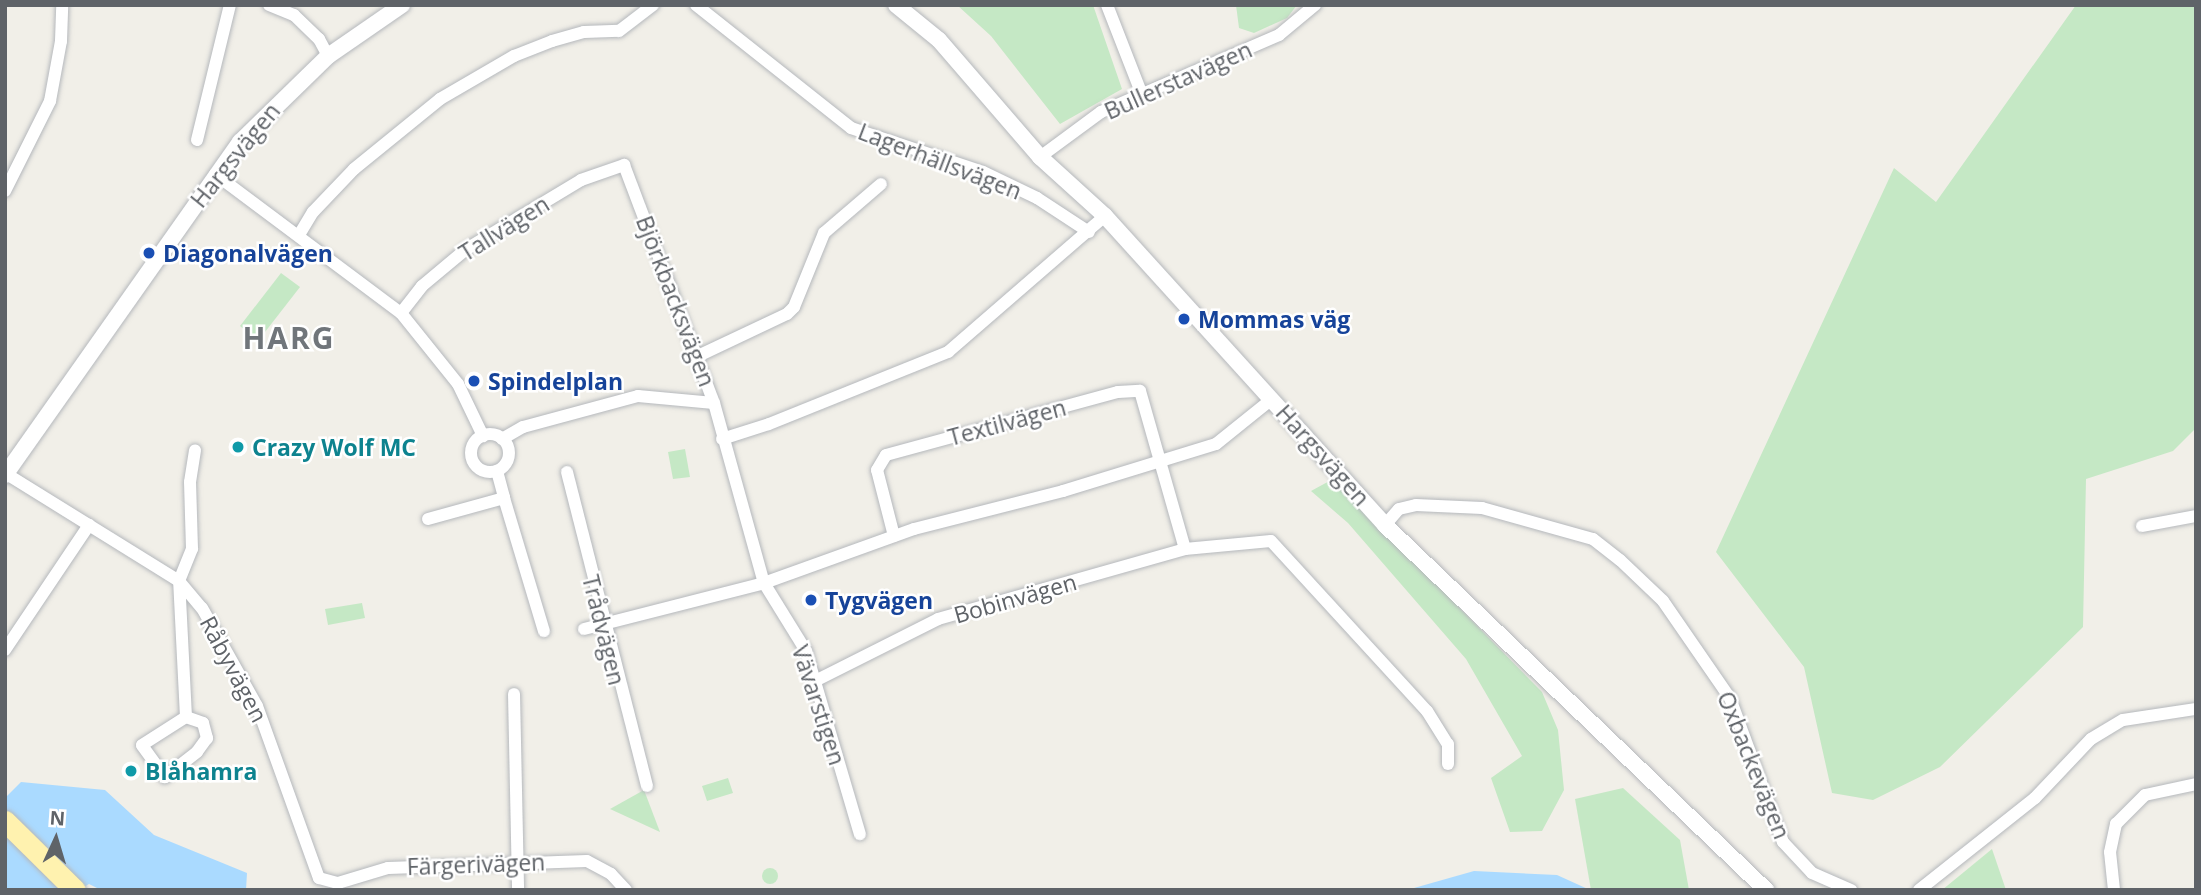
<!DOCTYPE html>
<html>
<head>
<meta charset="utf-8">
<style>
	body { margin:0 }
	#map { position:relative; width:2201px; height:895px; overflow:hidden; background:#f1efe8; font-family:"Open Sans",sans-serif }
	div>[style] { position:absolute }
	.green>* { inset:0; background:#c5e8c5 }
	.round { border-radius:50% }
	.water>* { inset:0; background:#aadaff }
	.roads { filter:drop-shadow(0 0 2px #b5b8bc) drop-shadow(0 0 2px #b5b8bc) }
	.minor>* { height:12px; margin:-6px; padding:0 6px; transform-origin:6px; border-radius:6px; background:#fff }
	.minor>.ring { margin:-6px; padding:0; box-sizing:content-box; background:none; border:12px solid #fff; border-radius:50% }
	.tertiary>* { height:16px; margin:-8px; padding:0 8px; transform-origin:8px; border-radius:8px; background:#fff }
	.primary>* { height:21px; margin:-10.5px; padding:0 10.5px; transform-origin:10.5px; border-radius:10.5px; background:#fff2af }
	.dots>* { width:19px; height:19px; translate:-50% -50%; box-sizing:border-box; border:4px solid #fff; border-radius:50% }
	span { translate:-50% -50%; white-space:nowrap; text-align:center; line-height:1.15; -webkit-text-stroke:5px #fff; paint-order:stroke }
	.street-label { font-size:23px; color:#5f6368 }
	.transit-label { font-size:23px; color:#164399; font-weight:700 }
	.left { translate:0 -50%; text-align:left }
	.culture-label { font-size:23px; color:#0d838f; font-weight:700 }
	.district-label { font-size:30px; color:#70757a; font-weight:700; letter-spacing:2px }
	.frame { position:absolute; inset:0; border:7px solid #5f6368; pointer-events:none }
	.north { position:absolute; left:21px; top:804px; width:70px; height:70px; -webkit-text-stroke:5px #fff; paint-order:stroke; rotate:4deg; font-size:19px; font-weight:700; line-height:28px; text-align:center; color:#5f6368 }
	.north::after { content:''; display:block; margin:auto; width:24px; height:32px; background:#5f6368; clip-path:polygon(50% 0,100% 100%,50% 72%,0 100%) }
</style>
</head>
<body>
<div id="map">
	<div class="green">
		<i style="clip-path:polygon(957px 5px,1093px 5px,1122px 89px,1060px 124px,991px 36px)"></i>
		<i style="clip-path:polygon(1236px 5px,1297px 5px,1287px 18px,1254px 33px,1239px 28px)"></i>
		<i style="clip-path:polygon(2076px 5px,2196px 5px,2196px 428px,2173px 451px,2086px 479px,2083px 627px,1940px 767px,1873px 800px,1832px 793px,1804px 667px,1716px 552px,1894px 168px,1936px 202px)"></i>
		<i style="clip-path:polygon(281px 273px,300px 287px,258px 341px,240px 326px)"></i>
		<i style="clip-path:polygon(685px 449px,690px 477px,673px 479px,668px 452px)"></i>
		<i style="clip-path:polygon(1333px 479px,1542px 692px,1558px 730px,1564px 790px,1542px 831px,1510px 832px,1491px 778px,1522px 756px,1466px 659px,1348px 523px,1311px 491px)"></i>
		<i style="clip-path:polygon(362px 603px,365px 618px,328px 625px,325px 609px)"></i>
		<i style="clip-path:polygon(728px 778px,733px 793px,707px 801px,702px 786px)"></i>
		<i style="clip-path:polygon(1623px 788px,1680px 840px,1689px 890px,1591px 890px,1575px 799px)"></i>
		<i style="clip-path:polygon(644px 790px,660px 832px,610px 809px)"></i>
		<i style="clip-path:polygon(1992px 849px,2006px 890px,1942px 890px)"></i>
		<i class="round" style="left:762px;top:868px;width:16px;height:16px"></i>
	</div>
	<div class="water">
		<i style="clip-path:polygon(21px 782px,105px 790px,154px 835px,247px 873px,246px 890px,101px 890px,89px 884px,79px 890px,5px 890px,5px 798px)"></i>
		<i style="clip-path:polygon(1474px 871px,1557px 875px,1590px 890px,1407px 890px)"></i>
	</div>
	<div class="roads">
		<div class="minor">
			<i style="left:269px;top:5px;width:27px;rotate:22deg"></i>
			<i style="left:294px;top:15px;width:35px;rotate:44deg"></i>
			<i style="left:319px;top:39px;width:19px;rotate:62deg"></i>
			<i style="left:696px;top:5px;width:198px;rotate:38.4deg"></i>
			<i style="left:851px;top:128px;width:139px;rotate:18.4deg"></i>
			<i style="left:983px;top:172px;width:60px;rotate:25.7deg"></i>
			<i style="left:1037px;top:198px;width:62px;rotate:33.2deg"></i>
			<i style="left:1107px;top:5px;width:93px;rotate:68.7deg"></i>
			<i style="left:197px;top:140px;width:139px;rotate:-76.3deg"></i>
			<i style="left:1040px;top:157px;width:76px;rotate:-36.4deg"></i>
			<i style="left:1101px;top:112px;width:194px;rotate:-23.4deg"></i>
			<i style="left:1279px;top:35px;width:47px;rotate:-39.8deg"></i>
			<i style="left:215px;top:174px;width:232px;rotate:36.8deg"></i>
			<i style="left:401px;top:313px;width:91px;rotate:51.2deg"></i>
			<i style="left:458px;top:384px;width:58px;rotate:64.3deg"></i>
			<i style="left:5px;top:191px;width:101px;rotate:-63.4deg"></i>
			<i style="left:50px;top:101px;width:61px;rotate:-79.6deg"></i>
			<i style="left:61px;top:41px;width:36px;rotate:-88deg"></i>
			<i style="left:299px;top:235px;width:27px;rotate:-59deg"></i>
			<i style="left:313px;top:212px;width:59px;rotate:-46.4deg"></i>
			<i style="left:354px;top:169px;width:111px;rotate:-39.1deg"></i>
			<i style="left:440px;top:99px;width:86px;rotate:-30.2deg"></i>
			<i style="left:514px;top:56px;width:41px;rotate:-21.5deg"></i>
			<i style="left:552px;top:41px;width:33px;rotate:-16deg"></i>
			<i style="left:584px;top:32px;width:35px;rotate:-2deg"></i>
			<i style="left:619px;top:31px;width:43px;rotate:-37.4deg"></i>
			<i style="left:401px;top:313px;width:34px;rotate:-52deg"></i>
			<i style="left:422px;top:286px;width:56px;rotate:-39.9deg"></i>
			<i style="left:465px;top:250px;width:135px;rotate:-31.1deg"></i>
			<i style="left:581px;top:180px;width:46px;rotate:-19.2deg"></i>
			<i style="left:624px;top:165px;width:254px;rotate:69.3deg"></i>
			<i style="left:714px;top:403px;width:187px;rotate:74.5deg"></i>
			<i style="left:764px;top:583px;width:80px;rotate:58.3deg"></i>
			<i style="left:806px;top:651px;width:191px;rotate:73.6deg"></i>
			<i style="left:698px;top:356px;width:98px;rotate:-25.3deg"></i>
			<i style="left:787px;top:314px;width:10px;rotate:-45deg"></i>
			<i style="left:794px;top:307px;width:80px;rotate:-67.9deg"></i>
			<i style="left:824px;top:233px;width:75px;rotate:-40.7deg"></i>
			<i class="ring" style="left:471px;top:434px;width:26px;height:26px"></i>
			<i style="left:502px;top:439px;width:24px;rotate:-30deg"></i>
			<i style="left:523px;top:427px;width:119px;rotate:-15.1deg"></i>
			<i style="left:638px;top:396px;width:76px;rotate:5.3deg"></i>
			<i style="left:722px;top:439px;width:49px;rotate:-17.7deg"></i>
			<i style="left:769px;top:424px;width:193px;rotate:-21.9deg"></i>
			<i style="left:948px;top:352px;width:208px;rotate:-40.9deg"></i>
			<i style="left:497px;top:471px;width:28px;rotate:75deg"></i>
			<i style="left:567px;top:472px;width:324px;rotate:75.7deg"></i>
			<i style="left:5px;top:473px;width:205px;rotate:31.8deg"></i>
			<i style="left:179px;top:581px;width:35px;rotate:50deg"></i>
			<i style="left:202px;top:608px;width:112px;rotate:60.7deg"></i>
			<i style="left:257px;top:706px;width:183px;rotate:70.2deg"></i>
			<i style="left:319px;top:878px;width:20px;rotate:15deg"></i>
			<i style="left:338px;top:883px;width:52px;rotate:-16.7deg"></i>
			<i style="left:388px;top:868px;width:199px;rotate:-2deg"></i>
			<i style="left:587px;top:861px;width:27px;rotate:28deg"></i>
			<i style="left:611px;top:874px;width:22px;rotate:47deg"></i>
			<i style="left:428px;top:519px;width:79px;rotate:-15.4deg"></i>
			<i style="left:504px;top:498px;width:139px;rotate:73.3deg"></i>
			<i style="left:1385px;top:525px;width:21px;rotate:-49deg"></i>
			<i style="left:1399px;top:509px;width:17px;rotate:-13deg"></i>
			<i style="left:1416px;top:505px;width:66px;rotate:2.6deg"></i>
			<i style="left:1482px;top:508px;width:115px;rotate:15.6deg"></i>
			<i style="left:1593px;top:539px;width:34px;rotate:38deg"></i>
			<i style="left:1620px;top:560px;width:59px;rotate:43.6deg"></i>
			<i style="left:1663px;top:601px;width:118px;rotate:55.4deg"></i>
			<i style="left:1730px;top:698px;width:153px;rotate:69.8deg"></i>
			<i style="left:1783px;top:842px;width:42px;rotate:46.9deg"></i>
			<i style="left:1812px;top:873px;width:43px;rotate:23.6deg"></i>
			<i style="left:2142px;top:526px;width:55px;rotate:-10.5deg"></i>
			<i style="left:894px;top:536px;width:68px;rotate:-104.4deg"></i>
			<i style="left:877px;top:470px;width:17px;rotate:-59deg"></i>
			<i style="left:886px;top:455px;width:240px;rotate:-15.2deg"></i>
			<i style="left:1118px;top:392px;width:22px;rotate:-3deg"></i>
			<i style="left:1140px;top:391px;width:164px;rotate:74.1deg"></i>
			<i style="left:584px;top:629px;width:186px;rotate:-14.3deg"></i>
			<i style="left:764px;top:583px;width:159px;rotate:-19.8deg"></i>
			<i style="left:914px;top:529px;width:154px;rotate:-14.3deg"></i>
			<i style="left:1063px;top:491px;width:160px;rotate:-17.1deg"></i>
			<i style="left:1216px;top:444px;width:72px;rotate:-38.8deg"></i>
			<i style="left:5px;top:650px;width:151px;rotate:-56.1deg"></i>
			<i style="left:813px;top:682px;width:140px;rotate:-26.7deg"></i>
			<i style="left:938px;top:619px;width:257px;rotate:-15.8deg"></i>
			<i style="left:1185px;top:549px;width:86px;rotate:-5.3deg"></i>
			<i style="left:1271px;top:541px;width:231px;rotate:47.5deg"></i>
			<i style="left:1427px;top:711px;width:39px;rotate:58deg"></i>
			<i style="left:1448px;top:744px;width:20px;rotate:90deg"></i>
			<i style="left:514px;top:694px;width:196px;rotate:88.8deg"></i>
			<i style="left:186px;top:717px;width:18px;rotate:19deg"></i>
			<i style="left:203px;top:723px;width:16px;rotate:75deg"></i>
			<i style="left:207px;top:738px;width:17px;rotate:126deg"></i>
			<i style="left:197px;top:752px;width:41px;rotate:142deg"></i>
			<i style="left:165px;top:777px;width:39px;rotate:-126deg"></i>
			<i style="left:142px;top:745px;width:52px;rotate:-32.5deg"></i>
			<i style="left:186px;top:717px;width:136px;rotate:-92.9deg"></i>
			<i style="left:179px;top:581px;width:35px;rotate:-68deg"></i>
			<i style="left:192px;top:549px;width:67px;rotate:-91.7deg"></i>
			<i style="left:190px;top:482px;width:32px;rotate:-81deg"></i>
			<i style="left:1919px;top:890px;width:148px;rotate:-38.4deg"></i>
			<i style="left:2035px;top:798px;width:81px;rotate:-46.5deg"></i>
			<i style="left:2091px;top:739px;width:37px;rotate:-31deg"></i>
			<i style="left:2123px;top:720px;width:74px;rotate:-8.6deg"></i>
			<i style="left:2114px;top:890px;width:38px;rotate:-96deg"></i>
			<i style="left:2110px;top:852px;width:29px;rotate:-78deg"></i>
			<i style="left:2116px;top:824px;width:41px;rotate:-45deg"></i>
			<i style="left:2145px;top:795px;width:52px;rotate:-12.2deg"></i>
		</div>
		<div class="tertiary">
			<i style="left:896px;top:5px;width:55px;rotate:39.1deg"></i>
			<i style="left:939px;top:40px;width:155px;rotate:49.2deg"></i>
			<i style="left:1040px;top:157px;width:88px;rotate:42.2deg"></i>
			<i style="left:1105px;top:216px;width:417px;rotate:47.8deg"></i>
			<i style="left:1385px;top:525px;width:528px;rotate:43.77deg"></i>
			<i style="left:5px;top:475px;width:408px;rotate:-54.8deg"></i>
			<i style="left:240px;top:142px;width:123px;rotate:-44.3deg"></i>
			<i style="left:328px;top:56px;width:90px;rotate:-34.6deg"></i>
		</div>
		<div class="primary">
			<i style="left:5px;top:821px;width:98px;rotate:44.6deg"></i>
		</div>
	</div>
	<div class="dots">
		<i style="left:149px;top:253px;background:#1a4fb4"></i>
		<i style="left:1184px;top:319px;background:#1a4fb4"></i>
		<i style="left:474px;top:381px;background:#1a4fb4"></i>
		<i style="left:238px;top:447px;background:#0f9aa8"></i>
		<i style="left:811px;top:600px;background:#1a4fb4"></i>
		<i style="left:131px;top:771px;background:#0f9aa8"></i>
	</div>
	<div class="street-label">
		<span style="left:1178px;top:80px;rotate:-24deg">Bullerstavägen</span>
		<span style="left:235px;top:155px;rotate:-51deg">Hargsvägen</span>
		<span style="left:940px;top:161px;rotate:21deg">Lagerhällsvägen</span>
		<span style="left:504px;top:228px;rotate:-32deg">Tallvägen</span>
		<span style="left:676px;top:301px;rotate:69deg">Björkbacksvägen</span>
		<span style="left:1007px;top:422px;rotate:-15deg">Textilvägen</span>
		<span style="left:1323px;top:455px;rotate:48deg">Hargsvägen</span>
		<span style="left:1015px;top:598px;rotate:-16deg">Bobinvägen</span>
		<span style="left:604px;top:630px;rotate:76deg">Trådvägen</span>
		<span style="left:234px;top:669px;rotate:62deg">Råbyvägen</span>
		<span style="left:819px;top:705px;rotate:72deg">Vävarstigen</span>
		<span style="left:1754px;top:765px;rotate:68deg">Oxbackevägen</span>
		<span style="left:476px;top:864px;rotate:-2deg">Färgerivägen</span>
	</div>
	<div class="transit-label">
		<span class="left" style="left:163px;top:253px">Diagonalvägen</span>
		<span class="left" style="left:1198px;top:319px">Mommas väg</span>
		<span class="left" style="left:488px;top:381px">Spindelplan</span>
		<span class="left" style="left:825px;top:600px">Tygvägen</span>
	</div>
	<div class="culture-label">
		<span class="left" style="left:252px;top:447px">Crazy Wolf MC</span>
		<span class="left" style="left:145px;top:771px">Blåhamra</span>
	</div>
	<div class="district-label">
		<span style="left:289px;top:338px">HARG</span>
	</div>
	<div class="frame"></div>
	<div class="north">N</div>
</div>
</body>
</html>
